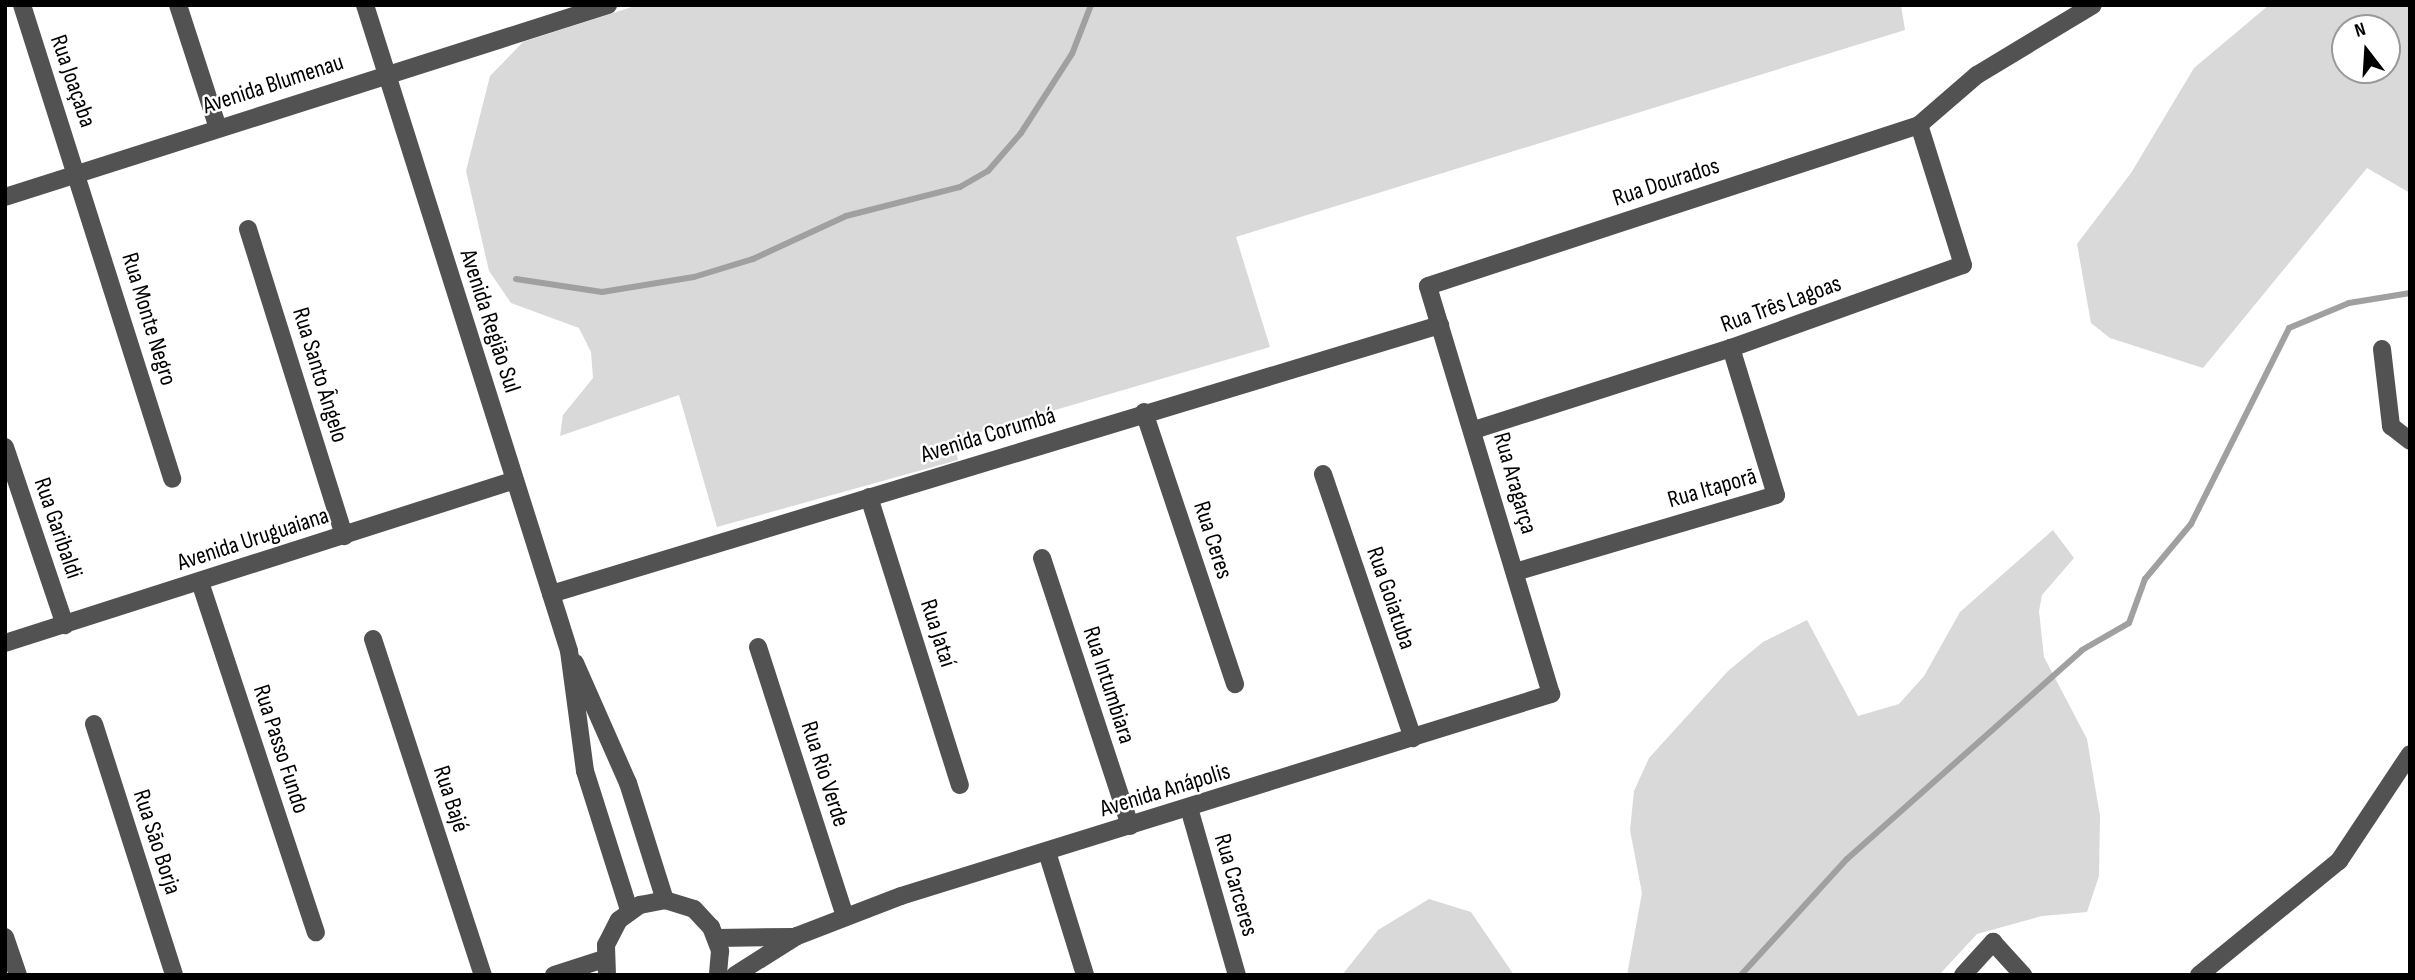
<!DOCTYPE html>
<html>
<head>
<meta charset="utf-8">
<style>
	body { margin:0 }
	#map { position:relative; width:2415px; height:980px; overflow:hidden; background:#fff; font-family:"Sofia Sans Condensed",sans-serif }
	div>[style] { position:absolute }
	.green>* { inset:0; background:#d9d9d9 }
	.stream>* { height:6px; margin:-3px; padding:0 3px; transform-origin:3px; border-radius:3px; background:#a0a0a0 }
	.minor>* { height:18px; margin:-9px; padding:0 9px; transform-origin:9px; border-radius:9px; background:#525252 }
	span { translate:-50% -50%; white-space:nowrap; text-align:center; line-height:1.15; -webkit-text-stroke:5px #fff; paint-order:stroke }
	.street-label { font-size:24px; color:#000 }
	.frame { position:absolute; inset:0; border:7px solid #000; pointer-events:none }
	.north { position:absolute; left:2331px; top:14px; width:70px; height:70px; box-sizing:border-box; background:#fff; border:2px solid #999; border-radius:50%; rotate:343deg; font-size:19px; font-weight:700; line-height:28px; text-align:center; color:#000 }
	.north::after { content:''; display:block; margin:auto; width:24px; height:32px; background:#000; clip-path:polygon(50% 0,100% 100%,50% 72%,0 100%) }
</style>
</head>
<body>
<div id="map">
	<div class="green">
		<i style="clip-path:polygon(638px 5px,1901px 5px,1905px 30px,1236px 237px,1270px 347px,953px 440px,958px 460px,717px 527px,679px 395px,560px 436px,563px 415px,593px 378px,591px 352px,579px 328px,511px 303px,489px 271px,466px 171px,490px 76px,523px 42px)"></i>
		<i style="clip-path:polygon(evenodd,2269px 5px,2410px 5px,2410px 193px,2367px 168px,2203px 368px,2110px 338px,2091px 323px,2077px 244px,2131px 173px,2194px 68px,2269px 5px,2345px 28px,2387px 28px,2387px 70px,2345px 70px,2345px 28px)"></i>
		<i style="clip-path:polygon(2053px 530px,2074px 558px,2042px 595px,2039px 611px,2044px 657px,2087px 739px,2100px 816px,2099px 876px,2087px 912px,2042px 916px,1977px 934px,1939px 975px,1627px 975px,1642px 893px,1630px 830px,1634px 791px,1649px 758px,1728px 671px,1763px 642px,1807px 620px,1858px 716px,1899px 704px,1924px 676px,1960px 612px)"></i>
		<i style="clip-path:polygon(1429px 899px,1471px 912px,1514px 975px,1342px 975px,1378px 930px)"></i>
	</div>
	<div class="stream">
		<i style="left:516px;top:279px;width:87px;rotate:8.6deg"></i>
		<i style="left:602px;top:292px;width:93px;rotate:-9.3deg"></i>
		<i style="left:694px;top:277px;width:62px;rotate:-17deg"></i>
		<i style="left:753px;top:259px;width:102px;rotate:-24.8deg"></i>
		<i style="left:846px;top:216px;width:118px;rotate:-14.3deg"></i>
		<i style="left:960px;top:187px;width:32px;rotate:-30deg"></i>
		<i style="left:988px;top:171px;width:50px;rotate:-49deg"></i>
		<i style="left:1021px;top:133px;width:94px;rotate:-57.2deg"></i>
		<i style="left:1072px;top:54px;width:53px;rotate:-68.8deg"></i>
		<i style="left:1741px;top:975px;width:157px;rotate:-47.6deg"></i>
		<i style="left:1847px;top:859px;width:314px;rotate:-41.6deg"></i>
		<i style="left:2082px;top:650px;width:54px;rotate:-29.9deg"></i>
		<i style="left:2129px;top:623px;width:47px;rotate:-70deg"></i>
		<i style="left:2145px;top:579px;width:72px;rotate:-50.1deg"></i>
		<i style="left:2191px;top:524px;width:219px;rotate:-63.4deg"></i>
		<i style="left:2289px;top:328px;width:65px;rotate:-22.6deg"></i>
		<i style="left:2349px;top:303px;width:62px;rotate:-9.3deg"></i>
	</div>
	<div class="minor">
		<i style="left:22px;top:5px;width:497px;rotate:72.4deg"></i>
		<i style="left:178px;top:5px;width:129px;rotate:72deg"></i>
		<i style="left:365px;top:5px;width:677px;rotate:72.47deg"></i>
		<i style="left:569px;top:651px;width:121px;rotate:82.4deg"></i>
		<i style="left:585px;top:771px;width:146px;rotate:72.4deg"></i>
		<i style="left:5px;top:197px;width:633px;rotate:-17.66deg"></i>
		<i style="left:248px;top:229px;width:322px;rotate:72.6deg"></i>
		<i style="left:2382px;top:349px;width:78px;rotate:83.3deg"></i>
		<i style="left:2391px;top:426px;width:24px;rotate:38deg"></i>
		<i style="left:1144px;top:412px;width:287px;rotate:71.5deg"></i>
		<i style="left:1474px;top:430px;width:270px;rotate:-17.7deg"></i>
		<i style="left:1731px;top:348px;width:246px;rotate:-19.7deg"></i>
		<i style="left:1963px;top:265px;width:147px;rotate:-107.4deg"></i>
		<i style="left:5px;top:447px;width:188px;rotate:71.4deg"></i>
		<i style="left:1323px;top:474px;width:279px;rotate:71.2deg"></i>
		<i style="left:869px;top:497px;width:302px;rotate:72.5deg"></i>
		<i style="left:1042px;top:558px;width:282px;rotate:71.8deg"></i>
		<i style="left:1515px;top:572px;width:272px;rotate:-16.4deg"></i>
		<i style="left:1776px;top:495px;width:154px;rotate:-107deg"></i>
		<i style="left:200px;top:582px;width:369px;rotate:71.7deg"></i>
		<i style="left:551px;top:594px;width:929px;rotate:-16.84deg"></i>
		<i style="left:373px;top:639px;width:354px;rotate:71.9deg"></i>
		<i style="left:5px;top:643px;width:535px;rotate:-17.72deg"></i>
		<i style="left:758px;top:647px;width:283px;rotate:72.1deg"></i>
		<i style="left:575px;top:663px;width:131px;rotate:66.2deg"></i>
		<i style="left:628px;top:783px;width:123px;rotate:72.5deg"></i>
		<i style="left:94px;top:724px;width:263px;rotate:72.3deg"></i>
		<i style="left:1189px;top:808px;width:174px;rotate:74deg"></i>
		<i style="left:1047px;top:852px;width:129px;rotate:72.8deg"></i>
		<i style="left:5px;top:937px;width:40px;rotate:71.1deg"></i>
		<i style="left:717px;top:938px;width:76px;rotate:-0.8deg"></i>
		<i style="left:554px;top:975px;width:52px;rotate:-17.7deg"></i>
		<i style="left:607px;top:975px;width:30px;rotate:-92deg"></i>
		<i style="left:606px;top:945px;width:28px;rotate:-63deg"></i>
		<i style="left:619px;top:920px;width:26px;rotate:-36deg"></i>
		<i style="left:640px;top:905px;width:25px;rotate:-11deg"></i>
		<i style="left:665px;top:900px;width:30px;rotate:17deg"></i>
		<i style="left:694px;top:909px;width:25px;rotate:47deg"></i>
		<i style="left:711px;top:927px;width:26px;rotate:69deg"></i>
		<i style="left:720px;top:951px;width:24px;rotate:95deg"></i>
		<i style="left:735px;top:975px;width:73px;rotate:-32.2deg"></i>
		<i style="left:797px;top:936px;width:111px;rotate:-21deg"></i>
		<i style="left:901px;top:896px;width:681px;rotate:-17.26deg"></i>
		<i style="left:1551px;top:694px;width:426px;rotate:-106.8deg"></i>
		<i style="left:1428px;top:286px;width:517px;rotate:-18.15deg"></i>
		<i style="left:1919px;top:125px;width:77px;rotate:-40.8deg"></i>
		<i style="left:1977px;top:75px;width:135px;rotate:-31.1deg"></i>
		<i style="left:1963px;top:975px;width:45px;rotate:-47.7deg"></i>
		<i style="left:1993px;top:942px;width:45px;rotate:47.7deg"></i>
		<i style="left:2199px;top:975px;width:181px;rotate:-39.2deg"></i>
		<i style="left:2339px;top:861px;width:128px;rotate:-56.4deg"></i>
	</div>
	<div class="street-label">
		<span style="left:73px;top:81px;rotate:71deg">Rua Joaçaba</span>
		<span style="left:273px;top:84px;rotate:-18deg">Avenida Blumenau</span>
		<span style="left:1666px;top:182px;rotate:-18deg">Rua Dourados</span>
		<span style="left:1781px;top:304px;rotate:-20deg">Rua Três Lagoas</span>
		<span style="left:149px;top:319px;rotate:73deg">Rua Monte Negro</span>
		<span style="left:490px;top:321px;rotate:72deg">Avenida Região Sul</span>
		<span style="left:320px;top:375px;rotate:73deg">Rua Santo Ângelo</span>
		<span style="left:988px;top:435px;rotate:-17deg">Avenida Corumbá</span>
		<span style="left:1515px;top:483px;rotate:74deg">Rua Aragarça</span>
		<span style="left:1712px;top:488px;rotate:-16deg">Rua Itaporã</span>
		<span style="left:58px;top:528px;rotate:71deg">Rua Garibaldi</span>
		<span style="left:253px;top:539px;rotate:-18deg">Avenida Uruguaiana</span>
		<span style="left:1213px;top:540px;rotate:72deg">Rua Ceres</span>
		<span style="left:1391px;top:598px;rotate:71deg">Rua Goiatuba</span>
		<span style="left:938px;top:633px;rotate:72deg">Rua Jataí</span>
		<span style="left:1109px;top:685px;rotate:72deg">Rua Intumbiara</span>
		<span style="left:281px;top:749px;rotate:72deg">Rua Passo Fundo</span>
		<span style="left:825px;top:774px;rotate:72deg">Rua Rio Verde</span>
		<span style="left:1165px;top:790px;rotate:-17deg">Avenida Anápolis</span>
		<span style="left:451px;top:799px;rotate:72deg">Rua Bajé</span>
		<span style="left:157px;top:842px;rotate:72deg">Rua São Borja</span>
		<span style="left:1236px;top:885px;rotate:74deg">Rua Carceres</span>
	</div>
	<div class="frame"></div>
	<div class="north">N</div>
</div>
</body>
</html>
